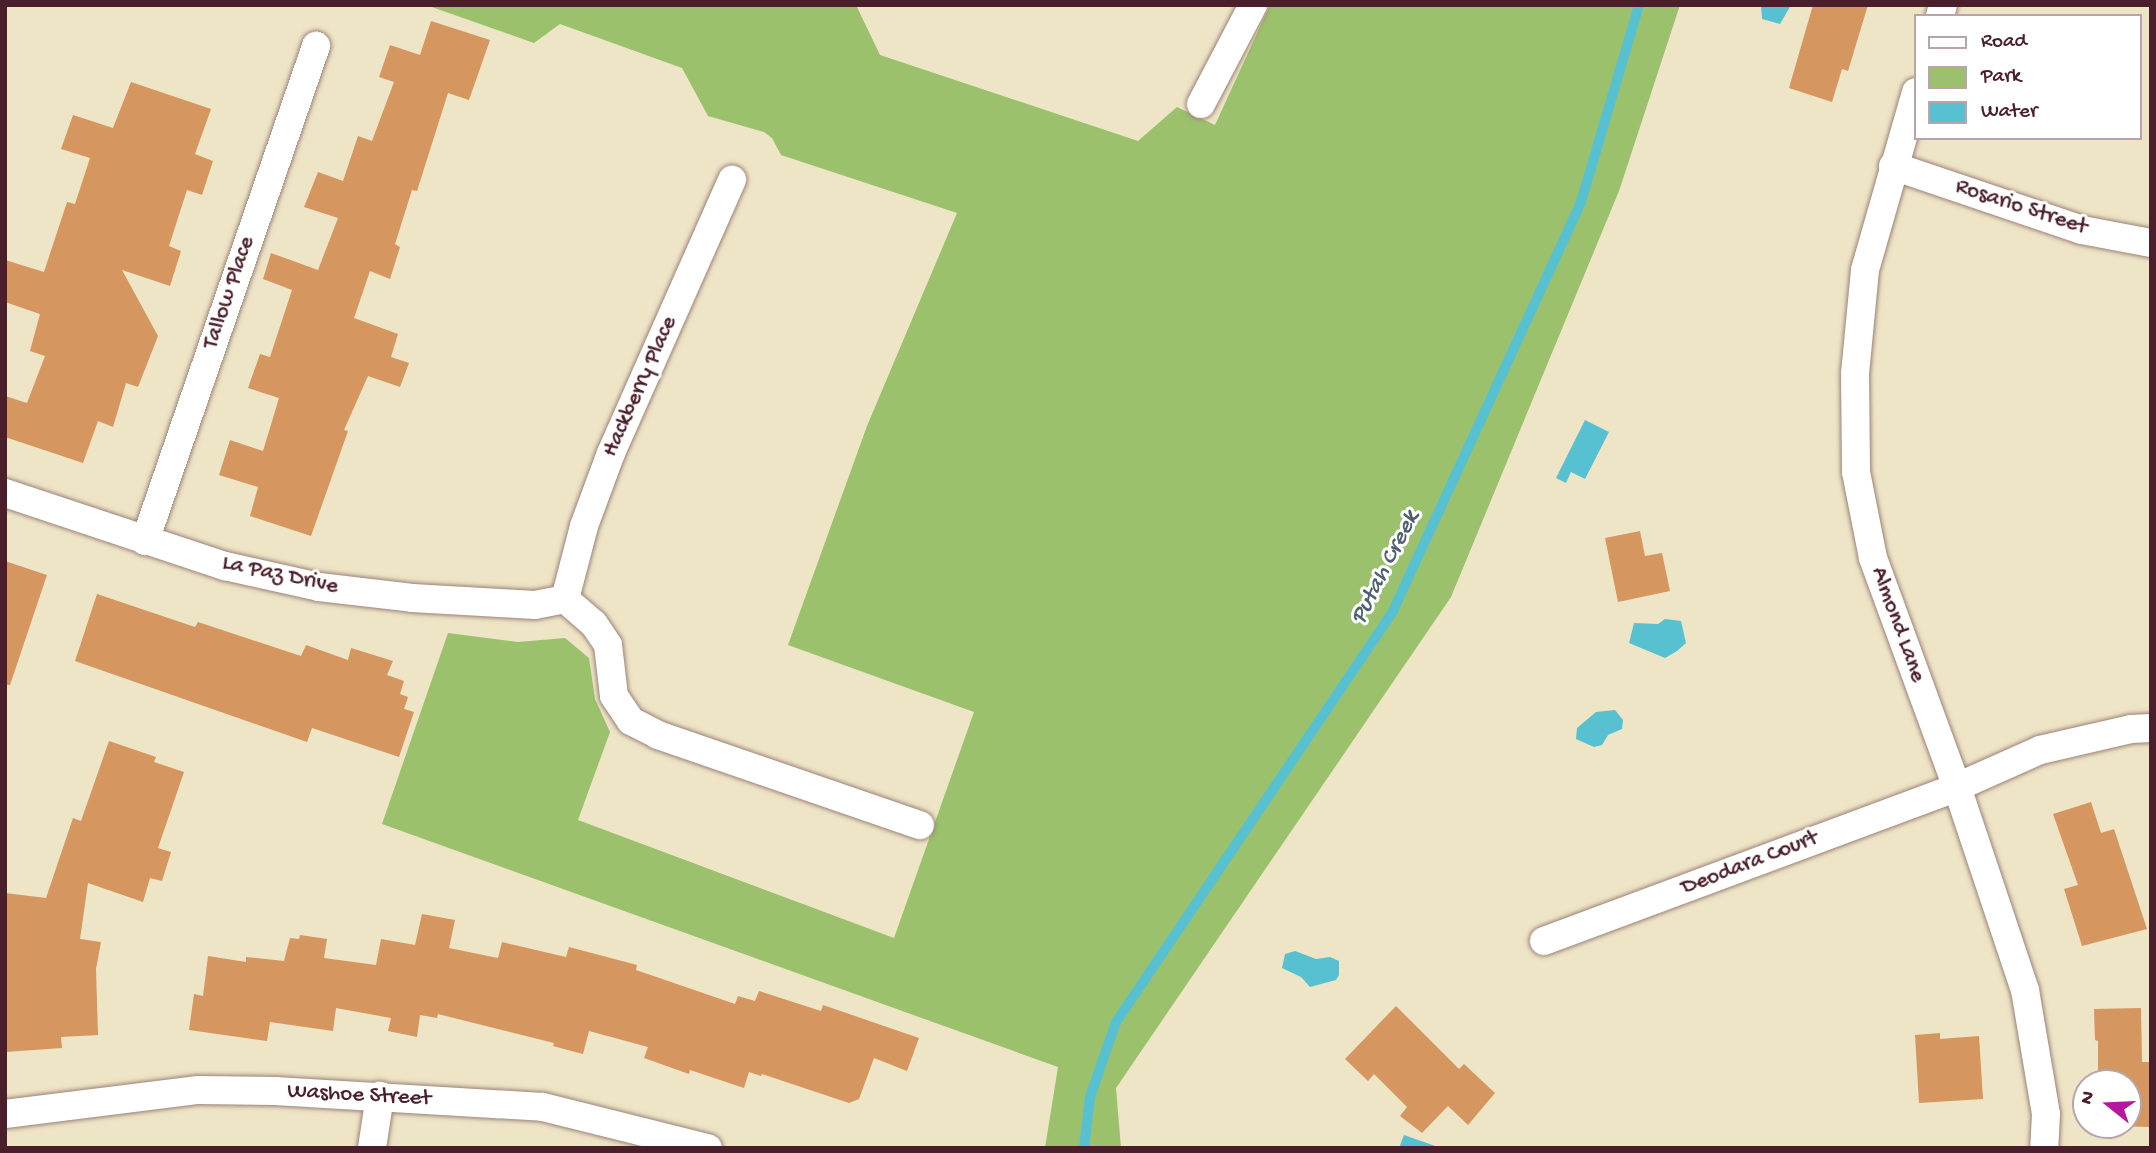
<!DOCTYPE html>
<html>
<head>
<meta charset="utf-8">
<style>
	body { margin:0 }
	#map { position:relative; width:2156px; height:1153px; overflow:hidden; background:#eee4c6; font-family:"Gochi Hand",sans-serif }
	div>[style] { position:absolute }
	.green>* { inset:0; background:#9bc16c }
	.water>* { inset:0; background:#57c1d2 }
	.stream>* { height:10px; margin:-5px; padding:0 5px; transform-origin:5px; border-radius:5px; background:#57c1d2 }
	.building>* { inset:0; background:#d59660 }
	.roads { filter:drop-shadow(0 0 2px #9c8278) drop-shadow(0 0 2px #9c8278) }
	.minor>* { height:28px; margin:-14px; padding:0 14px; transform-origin:14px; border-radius:14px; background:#fff }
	span { translate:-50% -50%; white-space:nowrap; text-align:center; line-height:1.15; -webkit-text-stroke:6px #fff; paint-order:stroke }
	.street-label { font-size:23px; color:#4a1f2b }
	.water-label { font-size:24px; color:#4f606e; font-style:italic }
	.frame { position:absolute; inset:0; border:7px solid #4a1f2b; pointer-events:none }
	.legend { position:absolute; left:1914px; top:14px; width:228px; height:126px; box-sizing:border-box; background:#fff; border:2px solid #b7a5aa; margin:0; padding:9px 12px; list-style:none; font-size:21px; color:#4a1f2b }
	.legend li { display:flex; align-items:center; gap:14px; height:35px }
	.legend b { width:35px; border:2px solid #b7a5aa }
	.north { position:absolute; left:2072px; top:1069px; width:70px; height:70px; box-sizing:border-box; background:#fff; border:2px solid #b7a5aa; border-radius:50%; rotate:288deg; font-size:19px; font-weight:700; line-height:28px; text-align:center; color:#4a1f2b }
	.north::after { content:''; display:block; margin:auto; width:24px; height:32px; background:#b5179e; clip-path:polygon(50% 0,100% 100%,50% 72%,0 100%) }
</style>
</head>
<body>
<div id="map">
	<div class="green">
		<i style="clip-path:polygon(426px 5px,856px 5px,880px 55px,1138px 141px,1177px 107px,1215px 125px,1270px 5px,1680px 5px,1619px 191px,1451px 597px,1116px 1088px,1121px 1148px,1045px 1148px,1058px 1067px,382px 824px,448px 633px,518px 642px,565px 638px,589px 658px,595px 699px,610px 732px,578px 820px,894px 938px,974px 712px,788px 645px,867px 426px,957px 213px,781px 155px,772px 138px,764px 132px,708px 116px,682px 68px,560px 24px,534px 43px)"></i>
	</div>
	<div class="water">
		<i style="clip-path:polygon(1761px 5px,1791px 5px,1780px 24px,1762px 19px)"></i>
		<i style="clip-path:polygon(1585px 420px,1609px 432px,1585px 479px,1571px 472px,1566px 483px,1556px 478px)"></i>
		<i style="clip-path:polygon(1665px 619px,1681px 621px,1686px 643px,1677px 651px,1665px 658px,1629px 643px,1634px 623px,1658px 624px)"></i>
		<i style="clip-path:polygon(1615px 710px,1623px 720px,1622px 729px,1608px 735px,1602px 745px,1594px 747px,1576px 739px,1577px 728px,1596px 712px)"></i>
		<i style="clip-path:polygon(1295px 951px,1316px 959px,1330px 957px,1339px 961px,1339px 975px,1336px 980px,1310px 987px,1301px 977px,1282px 968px,1285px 954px)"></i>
		<i style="clip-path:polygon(1404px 1135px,1441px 1148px,1399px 1148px)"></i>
	</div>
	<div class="stream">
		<i style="left:1084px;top:1148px;width:51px;rotate:-83.3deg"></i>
		<i style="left:1090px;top:1097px;width:79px;rotate:-70.9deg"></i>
		<i style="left:1116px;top:1022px;width:496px;rotate:-56deg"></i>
		<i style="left:1393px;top:611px;width:450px;rotate:-65.3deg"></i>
		<i style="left:1581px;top:202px;width:205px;rotate:-73.6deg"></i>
	</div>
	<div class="building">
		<i style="clip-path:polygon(1813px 5px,1868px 5px,1848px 71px,1842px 69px,1832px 102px,1789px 88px)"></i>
		<i style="clip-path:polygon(431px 21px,490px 40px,469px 100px,448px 93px,417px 191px,412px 190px,395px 244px,400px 247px,390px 279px,370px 271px,354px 318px,398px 334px,391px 357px,409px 363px,400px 387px,368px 376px,344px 430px,348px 431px,311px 536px,250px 516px,258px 487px,219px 475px,230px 440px,263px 451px,279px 398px,248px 388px,260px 354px,270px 357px,292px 290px,263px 279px,271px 253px,318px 270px,338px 218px,304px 207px,318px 172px,343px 181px,358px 136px,372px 141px,394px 82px,379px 77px,390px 45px,420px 55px)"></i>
		<i style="clip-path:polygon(131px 82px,211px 109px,195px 154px,213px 161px,202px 195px,187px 190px,169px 246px,181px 251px,170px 286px,122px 270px,158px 336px,138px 387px,126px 383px,113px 427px,98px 421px,83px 463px,5px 437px,5px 396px,27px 403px,45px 356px,30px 351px,40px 314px,5px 302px,5px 260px,44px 272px,67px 202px,75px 204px,90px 158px,61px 149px,73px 115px,113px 128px)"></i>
		<i style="clip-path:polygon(1640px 531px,1645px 556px,1662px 553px,1670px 591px,1618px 602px,1605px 538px)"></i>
		<i style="clip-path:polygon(5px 561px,47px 575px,10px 685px,5px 685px)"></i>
		<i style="clip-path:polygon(97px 594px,195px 627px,198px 622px,301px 656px,306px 645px,348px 660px,351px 648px,393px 661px,387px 675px,404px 681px,400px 694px,408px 697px,404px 709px,414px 712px,399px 757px,312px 728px,307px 742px,75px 661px)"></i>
		<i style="clip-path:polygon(109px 741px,156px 757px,154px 762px,184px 772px,158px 848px,171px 852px,162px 881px,150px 878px,143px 902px,88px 883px,80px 939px,101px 942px,96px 969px,98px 1035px,61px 1037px,62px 1048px,5px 1052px,5px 893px,46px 898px,73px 818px,81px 821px)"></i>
		<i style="clip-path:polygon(2091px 802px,2101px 833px,2114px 829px,2147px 929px,2082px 946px,2064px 889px,2078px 885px,2053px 814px)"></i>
		<i style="clip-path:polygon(422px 914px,455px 920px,449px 948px,498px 958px,502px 942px,566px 957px,569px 947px,637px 965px,636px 970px,735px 1004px,738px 996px,755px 1001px,759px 991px,821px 1011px,823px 1005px,919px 1038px,907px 1071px,874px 1058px,859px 1099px,849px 1103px,762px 1074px,761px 1076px,749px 1072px,744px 1088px,690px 1070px,689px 1074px,644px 1058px,648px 1047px,589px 1031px,583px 1054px,553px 1046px,554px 1043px,438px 1014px,437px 1018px,420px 1015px,417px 1037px,388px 1031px,391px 1018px,336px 1008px,333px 1031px,270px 1022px,267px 1041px,189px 1030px,194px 994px,203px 996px,208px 956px,246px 962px,246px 957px,284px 961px,290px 938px,299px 939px,300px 935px,327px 939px,324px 958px,376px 965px,381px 939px,415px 945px)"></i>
		<i style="clip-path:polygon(1396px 1006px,1459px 1069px,1464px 1064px,1495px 1093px,1468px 1125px,1448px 1106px,1422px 1133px,1400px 1116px,1407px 1107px,1374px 1074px,1368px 1081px,1345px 1059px)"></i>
		<i style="clip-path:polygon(2141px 1008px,2142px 1062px,2151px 1062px,2151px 1127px,2111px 1126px,2128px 1125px,2128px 1083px,2098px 1083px,2098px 1041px,2095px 1040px,2094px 1009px)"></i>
		<i style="clip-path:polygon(1940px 1033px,1940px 1039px,1979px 1036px,1983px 1099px,1919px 1103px,1915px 1035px)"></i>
	</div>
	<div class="roads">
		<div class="minor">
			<i style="left:1940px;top:16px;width:11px;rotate:-75deg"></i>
			<i style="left:1916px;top:92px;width:185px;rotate:106deg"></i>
			<i style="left:1865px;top:270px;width:103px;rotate:95.5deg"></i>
			<i style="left:1855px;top:373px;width:99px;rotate:89.4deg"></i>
			<i style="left:1856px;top:472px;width:88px;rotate:78.8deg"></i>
			<i style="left:1873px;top:558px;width:244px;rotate:69.9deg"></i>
			<i style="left:1957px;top:787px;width:214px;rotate:71.5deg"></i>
			<i style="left:2025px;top:990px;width:126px;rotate:80.4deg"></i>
			<i style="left:2046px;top:1114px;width:34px;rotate:93deg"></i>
			<i style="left:1201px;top:104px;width:112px;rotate:-62.3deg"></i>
			<i style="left:1893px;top:166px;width:200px;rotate:18.7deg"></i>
			<i style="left:2082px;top:230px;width:70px;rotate:10.7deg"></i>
			<i style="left:5px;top:493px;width:232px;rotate:18.4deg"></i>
			<i style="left:225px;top:566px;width:96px;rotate:12.6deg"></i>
			<i style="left:319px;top:587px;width:94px;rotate:6.7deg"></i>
			<i style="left:412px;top:598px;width:123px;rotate:3.3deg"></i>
			<i style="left:535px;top:605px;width:31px;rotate:-11deg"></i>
			<i style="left:145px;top:541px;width:524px;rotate:-70.94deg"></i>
			<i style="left:565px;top:599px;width:38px;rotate:41deg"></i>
			<i style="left:594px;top:624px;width:25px;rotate:56deg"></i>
			<i style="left:608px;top:645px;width:51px;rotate:83.3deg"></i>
			<i style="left:614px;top:696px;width:30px;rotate:56deg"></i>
			<i style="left:631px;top:721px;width:30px;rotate:27deg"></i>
			<i style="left:658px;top:735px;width:277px;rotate:19deg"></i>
			<i style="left:565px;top:599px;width:75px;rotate:-75.4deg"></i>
			<i style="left:584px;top:526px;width:78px;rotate:-69.7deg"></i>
			<i style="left:611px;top:453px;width:299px;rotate:-66.1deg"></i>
			<i style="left:1544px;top:941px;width:441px;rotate:-20.4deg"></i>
			<i style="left:1957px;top:787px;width:91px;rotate:-24deg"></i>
			<i style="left:2040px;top:750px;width:93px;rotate:-13deg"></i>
			<i style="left:2131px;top:729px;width:20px;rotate:-3deg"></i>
			<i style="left:5px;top:1114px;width:195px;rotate:-7.1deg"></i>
			<i style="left:199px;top:1090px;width:76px;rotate:0.8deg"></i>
			<i style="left:275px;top:1091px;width:268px;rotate:3.4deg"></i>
			<i style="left:543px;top:1107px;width:170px;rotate:14deg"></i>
			<i style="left:372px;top:1148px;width:53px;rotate:-81.3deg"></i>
		</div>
	</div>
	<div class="street-label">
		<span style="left:2021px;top:208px;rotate:18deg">Rosario Street</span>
		<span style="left:230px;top:293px;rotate:-71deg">Tallow Place</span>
		<span style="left:641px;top:387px;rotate:-66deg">Hackberry Place</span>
		<span style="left:280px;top:576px;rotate:12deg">La Paz Drive</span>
		<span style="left:1897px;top:625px;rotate:70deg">Almond Lane</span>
		<span style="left:1750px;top:864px;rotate:-21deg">Deodara Court</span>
		<span style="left:359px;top:1096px;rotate:3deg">Washoe Street</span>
	</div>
	<div class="water-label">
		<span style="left:1386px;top:568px;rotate:-63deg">Putah Creek</span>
	</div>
	<div class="frame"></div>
	<ul class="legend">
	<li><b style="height:9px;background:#fff"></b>Road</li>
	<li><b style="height:19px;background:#9bc16c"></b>Park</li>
	<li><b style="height:19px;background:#57c1d2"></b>Water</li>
	</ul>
	<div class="north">N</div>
</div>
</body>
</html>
